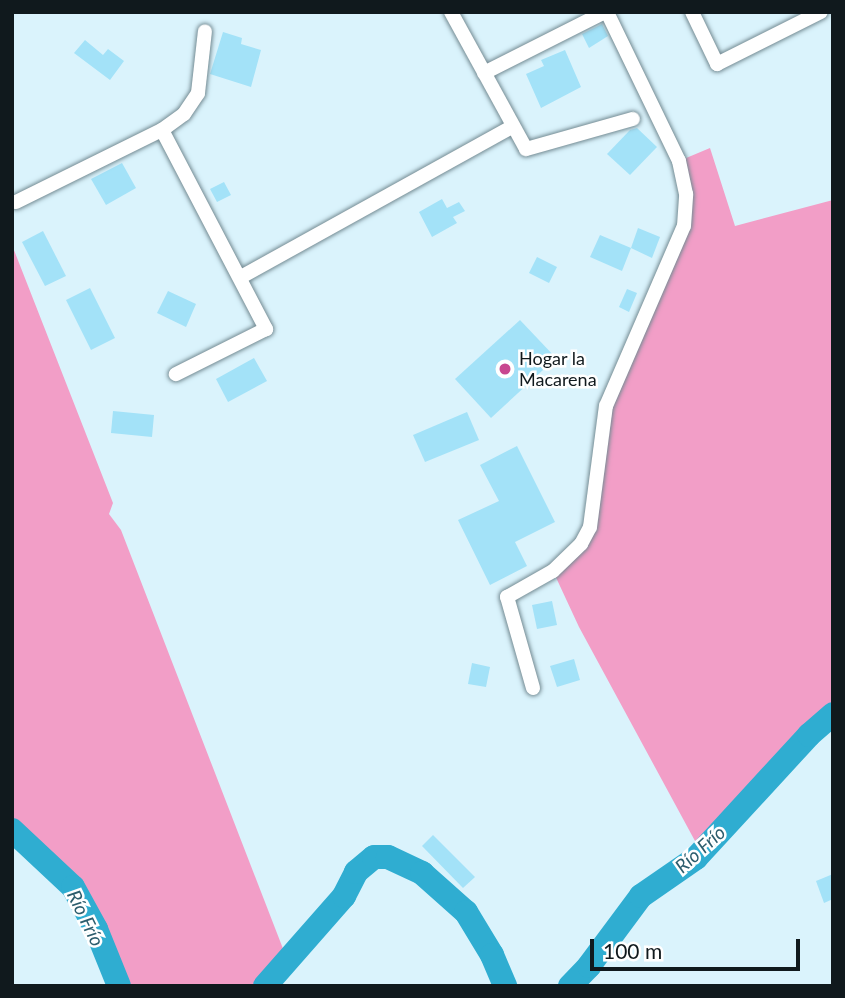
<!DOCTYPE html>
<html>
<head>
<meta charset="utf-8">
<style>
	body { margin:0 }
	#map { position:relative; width:845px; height:998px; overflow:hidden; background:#daf3fc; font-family:Lato,sans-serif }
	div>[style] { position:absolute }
	.green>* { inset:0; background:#f29ec7 }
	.river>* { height:24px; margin:-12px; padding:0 12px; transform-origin:12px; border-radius:12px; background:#2fadd1 }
	.building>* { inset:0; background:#a3e2f8 }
	.roads { filter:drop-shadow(0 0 2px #748b93) drop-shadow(0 0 2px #748b93) }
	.minor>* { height:14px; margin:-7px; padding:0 7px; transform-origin:7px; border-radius:7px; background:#fff }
	.dots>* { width:19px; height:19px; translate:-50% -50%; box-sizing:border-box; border:4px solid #fff; border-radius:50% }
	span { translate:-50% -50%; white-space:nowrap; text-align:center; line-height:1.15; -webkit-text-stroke:5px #fff; paint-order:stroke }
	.poi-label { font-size:18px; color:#10191d }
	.left { translate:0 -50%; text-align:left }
	.water-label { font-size:19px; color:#2c5d6d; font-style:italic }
	.frame { position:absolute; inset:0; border:14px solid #10191d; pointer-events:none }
	.scale { position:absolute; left:590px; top:939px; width:210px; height:32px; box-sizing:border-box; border:4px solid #10191d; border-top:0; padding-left:9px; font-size:21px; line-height:24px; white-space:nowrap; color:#10191d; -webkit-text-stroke:5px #fff; paint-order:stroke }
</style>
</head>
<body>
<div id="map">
	<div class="green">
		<i style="clip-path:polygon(710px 148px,735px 226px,833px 200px,833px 714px,808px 735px,701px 852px,579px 627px,553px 571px,581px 544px,606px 406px,684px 226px,679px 161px)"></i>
		<i style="clip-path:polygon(12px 245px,113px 503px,109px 514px,121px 530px,287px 959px,265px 986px,119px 986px,96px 929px,73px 887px,12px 830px)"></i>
	</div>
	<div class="river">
		<i style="left:12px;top:830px;width:83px;rotate:43.1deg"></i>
		<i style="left:73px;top:887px;width:48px;rotate:61.3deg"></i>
		<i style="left:96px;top:929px;width:61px;rotate:68deg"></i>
		<i style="left:265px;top:986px;width:120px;rotate:-48.7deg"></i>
		<i style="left:344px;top:896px;width:27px;rotate:-63deg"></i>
		<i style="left:356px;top:872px;width:23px;rotate:-40deg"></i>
		<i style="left:374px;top:857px;width:14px"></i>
		<i style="left:388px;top:857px;width:38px;rotate:25deg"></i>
		<i style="left:422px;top:873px;width:59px;rotate:41.6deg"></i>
		<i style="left:466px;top:912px;width:50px;rotate:58.8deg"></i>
		<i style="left:492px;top:955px;width:34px;rotate:67deg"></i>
		<i style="left:570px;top:986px;width:28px;rotate:-46deg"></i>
		<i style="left:589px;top:966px;width:87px;rotate:-53.4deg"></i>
		<i style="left:641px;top:896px;width:67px;rotate:-34.6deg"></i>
		<i style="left:696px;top:858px;width:167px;rotate:-47.4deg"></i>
		<i style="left:809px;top:735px;width:32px;rotate:-41deg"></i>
	</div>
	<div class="building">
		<i style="clip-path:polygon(602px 24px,608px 36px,589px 48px,582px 34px)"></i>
		<i style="clip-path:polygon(223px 32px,242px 38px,241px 44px,261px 50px,251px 87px,210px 74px)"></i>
		<i style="clip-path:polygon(85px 40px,103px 55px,108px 49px,124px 61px,110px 80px,74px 53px)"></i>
		<i style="clip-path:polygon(565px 50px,581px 87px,541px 108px,526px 74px,544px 66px,541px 60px)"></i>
		<i style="clip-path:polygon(637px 128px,657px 147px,630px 175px,607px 154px,630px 130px)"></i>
		<i style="clip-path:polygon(122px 163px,136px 188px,106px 205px,91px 179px)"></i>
		<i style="clip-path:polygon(224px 182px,231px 195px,217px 202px,210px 189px)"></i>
		<i style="clip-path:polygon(442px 199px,447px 208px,459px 202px,465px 211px,453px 217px,457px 223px,432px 237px,419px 212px)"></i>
		<i style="clip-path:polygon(638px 228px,660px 237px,652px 258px,631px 248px)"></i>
		<i style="clip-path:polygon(43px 231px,66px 276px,45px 286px,22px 242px)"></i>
		<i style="clip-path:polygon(600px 235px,631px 248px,622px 271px,590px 257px)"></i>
		<i style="clip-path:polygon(537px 257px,557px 267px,549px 283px,529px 273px)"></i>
		<i style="clip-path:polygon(90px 288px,115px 338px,91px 350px,66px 300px)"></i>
		<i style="clip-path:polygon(627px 289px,637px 293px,629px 312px,619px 307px)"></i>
		<i style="clip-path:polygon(168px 291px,196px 304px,186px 327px,157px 313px)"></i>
		<i style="clip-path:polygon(520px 320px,556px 358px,491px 418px,455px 379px)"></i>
		<i style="clip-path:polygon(254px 358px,267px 381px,228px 402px,216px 379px)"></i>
		<i style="clip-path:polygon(113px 411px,154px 415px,152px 437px,111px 433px)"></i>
		<i style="clip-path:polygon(467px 412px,479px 440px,425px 462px,413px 435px)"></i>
		<i style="clip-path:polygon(517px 446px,555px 522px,515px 542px,527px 566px,490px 585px,458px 520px,499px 501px,480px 465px)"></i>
		<i style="clip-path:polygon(552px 601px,557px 625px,537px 629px,532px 605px)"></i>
		<i style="clip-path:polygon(574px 659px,580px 680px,557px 687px,550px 666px)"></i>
		<i style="clip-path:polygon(472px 663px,490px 667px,486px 687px,468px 684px)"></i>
		<i style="clip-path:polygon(433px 835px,475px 877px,463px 888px,422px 846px)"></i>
		<i style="clip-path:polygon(833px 874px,833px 899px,824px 903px,816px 881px)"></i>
	</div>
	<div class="roads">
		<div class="minor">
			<i style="left:451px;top:12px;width:156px;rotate:61.3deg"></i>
			<i style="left:526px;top:149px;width:111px;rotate:-15.7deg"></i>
			<i style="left:692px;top:12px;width:58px;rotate:64.3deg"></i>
			<i style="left:717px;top:64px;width:116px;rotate:-26.6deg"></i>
			<i style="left:484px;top:73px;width:136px;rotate:-26.8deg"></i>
			<i style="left:162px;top:130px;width:225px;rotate:62.4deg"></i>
			<i style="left:266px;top:329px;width:101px;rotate:153.4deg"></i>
			<i style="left:16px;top:202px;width:163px;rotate:-26.3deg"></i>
			<i style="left:162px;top:130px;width:27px;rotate:-36deg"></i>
			<i style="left:184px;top:114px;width:25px;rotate:-56deg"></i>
			<i style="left:198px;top:93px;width:62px;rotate:-83.6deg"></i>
			<i style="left:241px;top:277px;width:310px;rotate:-29deg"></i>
			<i style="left:533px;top:688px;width:95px;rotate:-105.9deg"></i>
			<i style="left:507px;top:597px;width:53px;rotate:-29.5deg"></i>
			<i style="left:553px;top:571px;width:39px;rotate:-44deg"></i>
			<i style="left:581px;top:544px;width:19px;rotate:-62deg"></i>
			<i style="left:590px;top:527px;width:122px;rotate:-82.5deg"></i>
			<i style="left:606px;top:406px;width:196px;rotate:-66.6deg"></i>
			<i style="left:684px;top:226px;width:32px;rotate:-86deg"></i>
			<i style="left:686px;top:194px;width:34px;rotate:-102deg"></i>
			<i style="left:679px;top:161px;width:165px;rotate:-115.8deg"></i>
		</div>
	</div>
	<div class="dots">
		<i style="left:505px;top:369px;background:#c84790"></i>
	</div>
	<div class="poi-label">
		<span class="left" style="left:519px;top:369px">Hogar la<br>Macarena</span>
	</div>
	<div class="water-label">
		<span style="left:700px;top:849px;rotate:-42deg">Río Frío</span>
		<span style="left:86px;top:918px;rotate:64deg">Río Frío</span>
	</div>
	<div class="frame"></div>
	<div class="scale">100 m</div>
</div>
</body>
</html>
